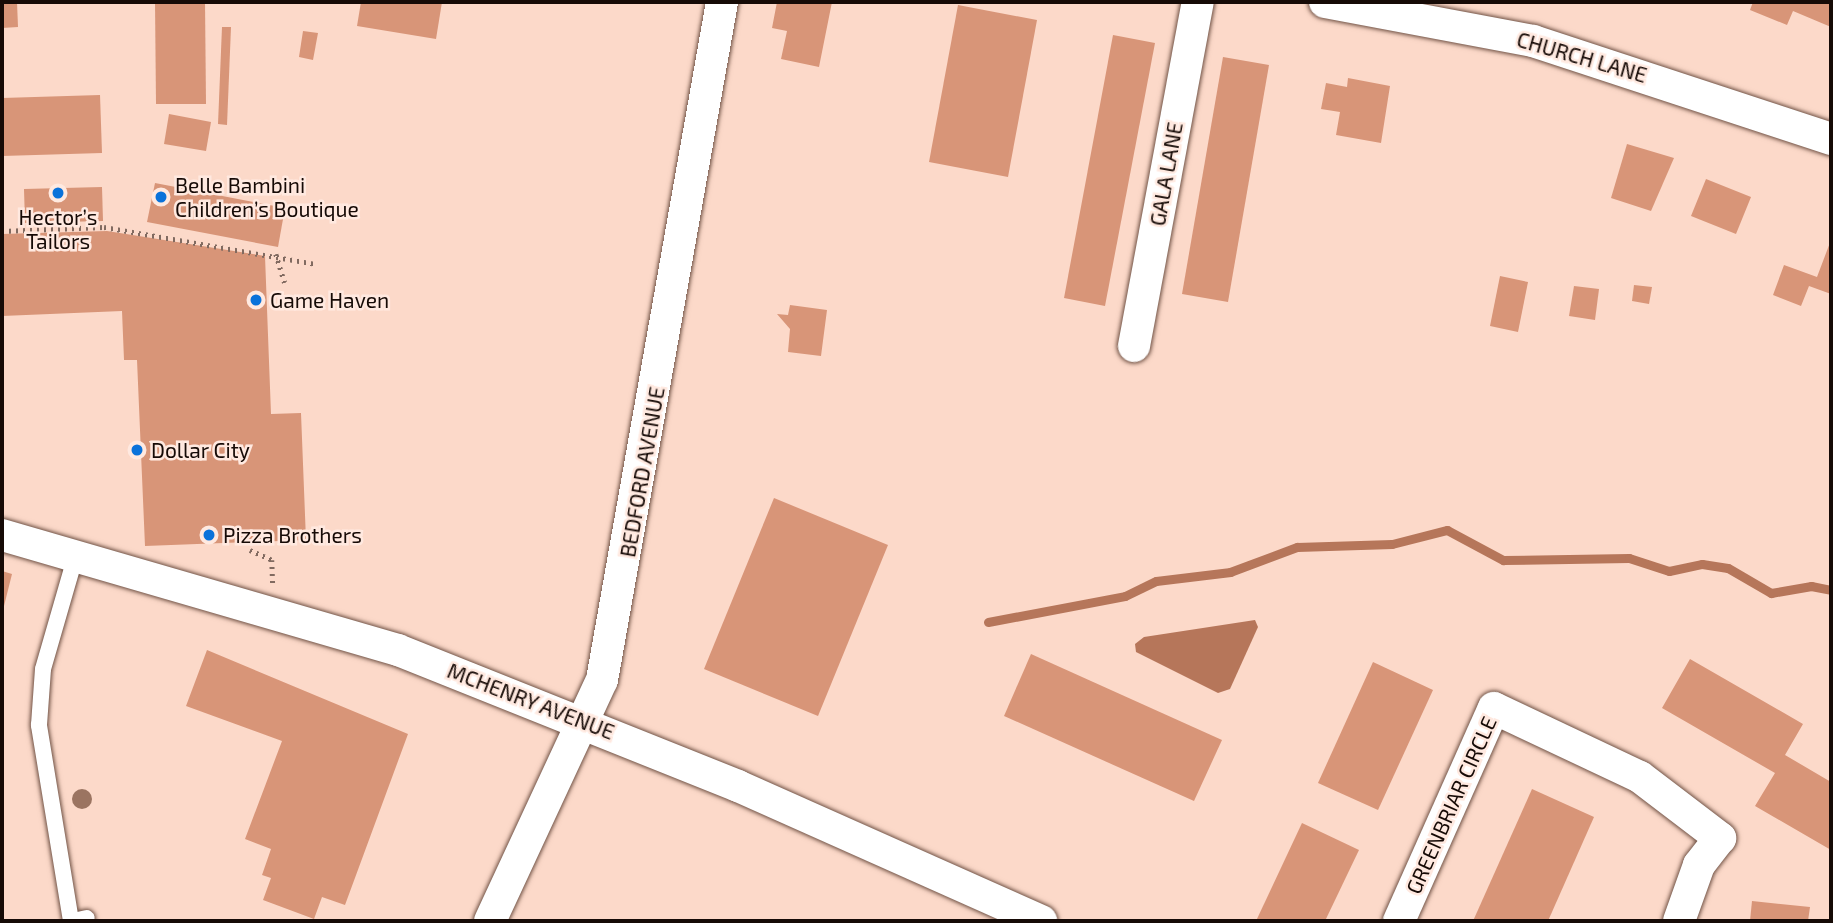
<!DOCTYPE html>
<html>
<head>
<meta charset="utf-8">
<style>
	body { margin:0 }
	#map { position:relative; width:1833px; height:923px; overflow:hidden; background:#fcd9c9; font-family:"Exo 2",sans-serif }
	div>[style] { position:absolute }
	.water>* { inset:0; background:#b6765a }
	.stream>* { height:9px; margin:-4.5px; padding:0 4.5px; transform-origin:4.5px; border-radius:4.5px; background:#b6765a }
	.building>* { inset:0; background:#d89578 }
	.path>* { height:4.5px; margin-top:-2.25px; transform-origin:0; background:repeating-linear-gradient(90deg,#816a60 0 2px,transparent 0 7px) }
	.roads { filter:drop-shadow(0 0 2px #715346) drop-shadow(0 0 2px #715346) }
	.service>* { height:16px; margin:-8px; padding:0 8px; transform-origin:8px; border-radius:8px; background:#fff }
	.minor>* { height:32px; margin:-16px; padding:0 16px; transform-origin:16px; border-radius:16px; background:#fff }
	.trees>* { width:20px; height:20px; margin:-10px; border-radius:50%; background:#9b7461 }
	.dots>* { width:19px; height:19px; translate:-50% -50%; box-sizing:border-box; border:4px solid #ffe9e0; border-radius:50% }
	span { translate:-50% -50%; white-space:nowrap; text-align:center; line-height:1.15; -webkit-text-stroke:5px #ffe9e0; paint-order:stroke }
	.street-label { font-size:21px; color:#160a06 }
	.poi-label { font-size:21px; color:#160a06 }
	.left { translate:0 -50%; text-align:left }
	.frame { position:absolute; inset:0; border:4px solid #160a06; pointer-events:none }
</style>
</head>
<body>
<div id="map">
	<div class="water">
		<i style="clip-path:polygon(1255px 620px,1258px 627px,1230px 689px,1218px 693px,1136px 652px,1135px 644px,1144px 637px)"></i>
	</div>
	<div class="stream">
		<i style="left:988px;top:622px;width:139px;rotate:-10.7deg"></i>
		<i style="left:1125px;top:596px;width:34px;rotate:-26deg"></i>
		<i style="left:1156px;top:581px;width:75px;rotate:-6.9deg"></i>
		<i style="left:1230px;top:572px;width:72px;rotate:-20.5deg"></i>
		<i style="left:1297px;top:547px;width:95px;rotate:-1.8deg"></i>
		<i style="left:1392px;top:544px;width:57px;rotate:-14.3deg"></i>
		<i style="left:1447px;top:530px;width:64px;rotate:28.2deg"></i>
		<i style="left:1503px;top:560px;width:126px;rotate:-0.9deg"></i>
		<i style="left:1629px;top:558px;width:42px;rotate:18deg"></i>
		<i style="left:1669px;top:571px;width:34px;rotate:-12deg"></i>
		<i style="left:1702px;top:564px;width:26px;rotate:9deg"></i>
		<i style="left:1728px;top:568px;width:50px;rotate:30.2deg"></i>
		<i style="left:1771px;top:593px;width:41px;rotate:-9.9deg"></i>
		<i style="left:1811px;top:586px;width:20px;rotate:11deg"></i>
	</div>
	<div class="building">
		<i style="clip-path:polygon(2px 2px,17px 2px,18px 27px,2px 28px)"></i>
		<i style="clip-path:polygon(155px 2px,205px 2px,206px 104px,156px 104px)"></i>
		<i style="clip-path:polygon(361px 2px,442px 2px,436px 39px,357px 26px)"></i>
		<i style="clip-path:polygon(777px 2px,832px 2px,819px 67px,781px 59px,787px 31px,772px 28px)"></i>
		<i style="clip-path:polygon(1753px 2px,1831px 2px,1831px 27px,1793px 11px,1787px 25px,1750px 10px)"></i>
		<i style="clip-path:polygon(958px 5px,1037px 20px,1008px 177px,929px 162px)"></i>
		<i style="clip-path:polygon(222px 27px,231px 27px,227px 125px,218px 124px)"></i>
		<i style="clip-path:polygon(303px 31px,318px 33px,313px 60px,299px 57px)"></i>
		<i style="clip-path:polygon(1113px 35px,1155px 43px,1105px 306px,1064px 298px)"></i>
		<i style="clip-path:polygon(1223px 57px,1269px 65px,1228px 302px,1182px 294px)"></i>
		<i style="clip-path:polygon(1348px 78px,1390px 86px,1381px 143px,1336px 135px,1340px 112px,1321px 109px,1326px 83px,1347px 87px)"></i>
		<i style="clip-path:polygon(100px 95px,102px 153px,2px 156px,2px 98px)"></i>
		<i style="clip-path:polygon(169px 114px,211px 122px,206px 151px,164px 144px)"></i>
		<i style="clip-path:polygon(1627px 144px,1674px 158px,1651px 211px,1611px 198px)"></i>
		<i style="clip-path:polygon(1706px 179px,1751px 197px,1736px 234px,1691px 216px)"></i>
		<i style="clip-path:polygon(155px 183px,285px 208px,278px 247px,147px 222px)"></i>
		<i style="clip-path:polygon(102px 187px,103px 221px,25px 223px,24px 189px)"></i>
		<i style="clip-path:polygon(107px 231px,265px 256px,271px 414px,301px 413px,306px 540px,145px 546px,137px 360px,124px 360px,122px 311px,2px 316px,2px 234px)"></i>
		<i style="clip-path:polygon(1831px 240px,1831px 294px,1809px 286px,1801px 306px,1773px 295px,1784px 265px,1817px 277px)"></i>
		<i style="clip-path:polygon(1500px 276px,1528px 282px,1518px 332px,1490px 326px)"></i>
		<i style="clip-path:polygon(1634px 285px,1652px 287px,1649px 304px,1632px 301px)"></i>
		<i style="clip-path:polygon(1574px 286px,1599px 289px,1595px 320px,1569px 316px)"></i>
		<i style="clip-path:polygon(790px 305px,827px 310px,821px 356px,788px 352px,790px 329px,777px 314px,788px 315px)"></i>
		<i style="clip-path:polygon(774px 498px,888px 545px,818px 716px,704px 669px)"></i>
		<i style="clip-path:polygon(2px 571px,12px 574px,3px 610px,2px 610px)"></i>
		<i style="clip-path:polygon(207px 650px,408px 734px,345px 905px,322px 897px,314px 919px,263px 900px,271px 878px,262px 875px,271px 849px,245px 839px,282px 741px,186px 706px)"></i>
		<i style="clip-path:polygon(1031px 654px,1222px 740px,1194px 801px,1004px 716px)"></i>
		<i style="clip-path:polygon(1690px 659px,1803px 724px,1785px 755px,1831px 782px,1831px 850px,1755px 806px,1775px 773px,1662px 708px)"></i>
		<i style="clip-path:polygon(1373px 662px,1433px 690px,1378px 810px,1318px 783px)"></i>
		<i style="clip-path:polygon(1532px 789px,1594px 817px,1548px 921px,1473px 921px)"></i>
		<i style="clip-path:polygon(1302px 823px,1359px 850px,1325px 921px,1256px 921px)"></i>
		<i style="clip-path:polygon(1752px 901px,1810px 907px,1808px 921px,1750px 921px)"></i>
	</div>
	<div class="path">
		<i style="left:2px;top:231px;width:102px;rotate:-2.2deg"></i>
		<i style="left:104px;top:227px;width:216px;rotate:9.9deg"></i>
		<i style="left:276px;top:254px;width:30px;rotate:73deg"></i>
		<i style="left:250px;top:550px;width:24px;rotate:24deg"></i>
		<i style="left:272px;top:560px;width:26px;rotate:88deg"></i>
	</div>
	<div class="roads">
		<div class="service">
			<i style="left:71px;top:921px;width:199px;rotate:-99.3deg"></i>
			<i style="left:39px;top:725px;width:56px;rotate:-85.9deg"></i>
			<i style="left:43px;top:669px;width:116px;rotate:-73.9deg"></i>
			<i style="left:73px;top:921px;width:14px;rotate:-12deg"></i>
		</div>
		<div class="minor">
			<i style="left:1325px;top:2px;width:212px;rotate:10.6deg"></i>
			<i style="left:1533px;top:41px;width:314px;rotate:18.2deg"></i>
			<i style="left:1134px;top:346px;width:350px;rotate:-79.5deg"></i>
			<i style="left:2px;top:535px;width:412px;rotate:16.2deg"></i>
			<i style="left:398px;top:650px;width:366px;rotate:21.8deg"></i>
			<i style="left:738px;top:786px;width:332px;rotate:24deg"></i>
			<i style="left:490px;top:921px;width:266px;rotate:-65.1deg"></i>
			<i style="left:602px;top:680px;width:689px;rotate:-79.96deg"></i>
			<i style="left:1399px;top:921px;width:233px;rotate:-66deg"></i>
			<i style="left:1494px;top:708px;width:161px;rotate:25.3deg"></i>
			<i style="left:1640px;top:777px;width:101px;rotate:37.3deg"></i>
			<i style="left:1720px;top:838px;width:34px;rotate:128deg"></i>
			<i style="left:1699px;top:865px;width:59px;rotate:109.7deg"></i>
		</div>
	</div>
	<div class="trees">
		<i style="left:82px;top:799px"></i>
	</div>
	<div class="dots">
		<i style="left:58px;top:193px;background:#0a72da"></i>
		<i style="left:161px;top:197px;background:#0a72da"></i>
		<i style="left:256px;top:300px;background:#0a72da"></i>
		<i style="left:137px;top:450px;background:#0a72da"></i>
		<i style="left:209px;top:535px;background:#0a72da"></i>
	</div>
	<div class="street-label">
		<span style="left:1582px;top:57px;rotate:16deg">CHURCH LANE</span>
		<span style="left:1166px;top:174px;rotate:-80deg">GALA LANE</span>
		<span style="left:642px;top:472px;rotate:-80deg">BEDFORD AVENUE</span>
		<span style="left:531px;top:701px;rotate:21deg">MCHENRY AVENUE</span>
		<span style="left:1451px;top:805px;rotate:-66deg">GREENBRIAR CIRCLE</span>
	</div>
	<div class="poi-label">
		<span class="left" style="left:175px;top:197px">Belle Bambini<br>Children’s Boutique</span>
		<span style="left:58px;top:229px">Hector’s<br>Tailors</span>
		<span class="left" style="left:270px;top:300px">Game Haven</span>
		<span class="left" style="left:151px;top:450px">Dollar City</span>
		<span class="left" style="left:223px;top:535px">Pizza Brothers</span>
	</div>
	<div class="frame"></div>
</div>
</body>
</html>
